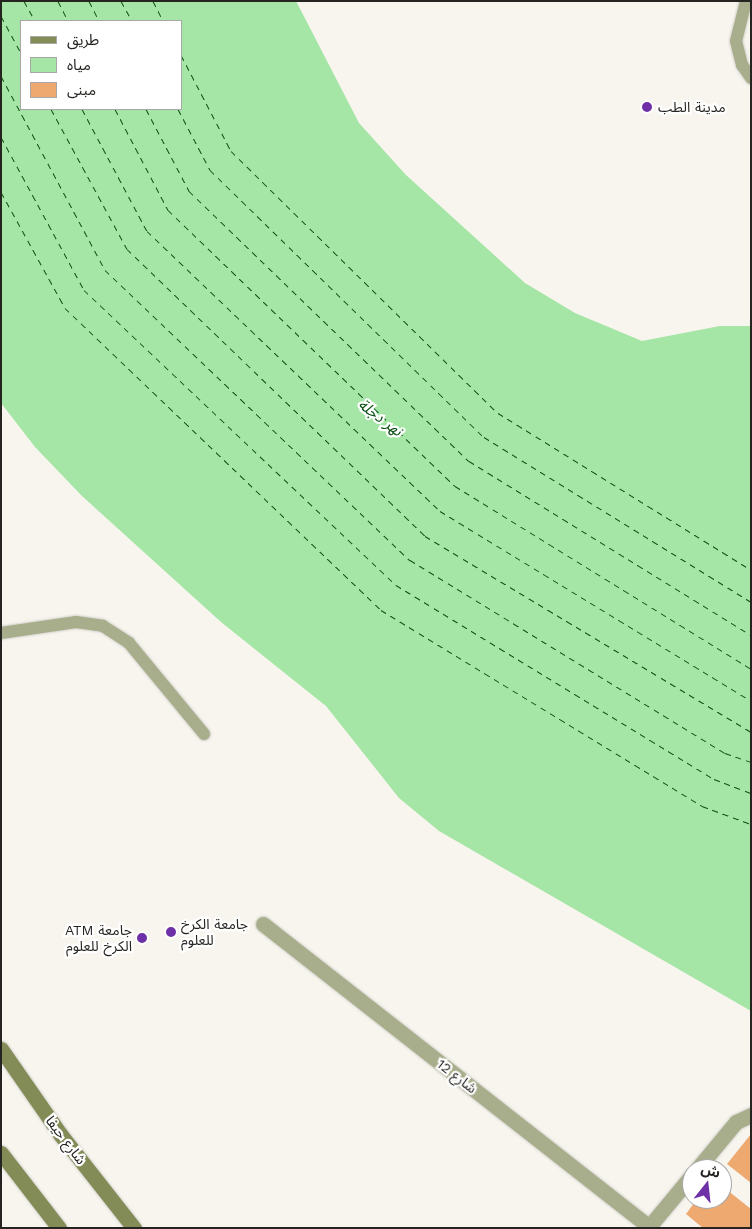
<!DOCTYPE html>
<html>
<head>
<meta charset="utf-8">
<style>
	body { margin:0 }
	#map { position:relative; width:752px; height:1229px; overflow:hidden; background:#f7f5ee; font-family:"Work Sans","Noto Sans Arabic",sans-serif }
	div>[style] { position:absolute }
	.water>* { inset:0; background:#a5e5a5 }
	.ferry>* { height:1px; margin-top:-0.5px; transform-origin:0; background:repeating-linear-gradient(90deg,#0c5015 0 6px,transparent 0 11px) }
	.building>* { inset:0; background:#eea971 }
	.roads { filter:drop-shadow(0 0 1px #d1cfc9) drop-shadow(0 0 1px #d1cfc9) }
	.service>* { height:12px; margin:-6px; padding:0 6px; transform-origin:6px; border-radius:6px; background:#a8ae8b }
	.minor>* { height:15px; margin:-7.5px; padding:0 7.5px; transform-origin:7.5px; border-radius:7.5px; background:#a8ae8b }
	.secondary>* { height:15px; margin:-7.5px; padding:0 7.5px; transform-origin:7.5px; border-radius:7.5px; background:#838c57 }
	.dots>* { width:14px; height:14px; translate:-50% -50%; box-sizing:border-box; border:2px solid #fff; border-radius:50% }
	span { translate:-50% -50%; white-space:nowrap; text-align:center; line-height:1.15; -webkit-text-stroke:4.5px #fff; paint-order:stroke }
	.poi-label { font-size:14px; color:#252421 }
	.left { translate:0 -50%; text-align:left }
	.right { translate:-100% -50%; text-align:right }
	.street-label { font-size:14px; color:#252421 }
	.water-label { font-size:15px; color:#0c5015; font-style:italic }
	.frame { position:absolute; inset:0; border:2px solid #252421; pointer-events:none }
	.legend { position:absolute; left:20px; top:20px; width:162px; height:90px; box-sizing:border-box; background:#fff; border:1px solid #a8a7a6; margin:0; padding:6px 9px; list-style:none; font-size:15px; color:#252421 }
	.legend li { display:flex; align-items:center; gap:10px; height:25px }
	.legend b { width:25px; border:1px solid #a8a7a6 }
	.north { position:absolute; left:682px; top:1159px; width:50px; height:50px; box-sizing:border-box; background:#fff; border:1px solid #a8a7a6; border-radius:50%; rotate:16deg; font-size:14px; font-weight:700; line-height:20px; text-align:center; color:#252421 }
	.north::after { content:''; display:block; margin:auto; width:18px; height:22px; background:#6e30a6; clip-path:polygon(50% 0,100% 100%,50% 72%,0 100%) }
</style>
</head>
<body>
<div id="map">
	<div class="water">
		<i style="clip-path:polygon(evenodd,1px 1px,296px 1px,359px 123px,406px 175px,525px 283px,575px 313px,642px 341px,720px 326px,751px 326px,751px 1011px,439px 831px,399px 798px,326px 706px,221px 622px,82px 496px,35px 447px,1px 403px,1px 1px,21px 21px,181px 21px,181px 109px,21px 109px,21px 21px)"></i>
	</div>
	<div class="ferry">
		<i style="left:24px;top:1px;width:23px;rotate:61deg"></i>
		<i style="left:58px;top:1px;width:22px;rotate:63deg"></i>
		<i style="left:89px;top:1px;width:22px;rotate:63deg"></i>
		<i style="left:121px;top:1px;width:23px;rotate:61deg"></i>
		<i style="left:153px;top:1px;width:22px;rotate:63deg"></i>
		<i style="left:1px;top:16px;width:42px;rotate:61.6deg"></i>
		<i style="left:181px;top:55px;width:108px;rotate:62.5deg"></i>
		<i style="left:231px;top:151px;width:374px;rotate:44.5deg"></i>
		<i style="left:498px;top:413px;width:298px;rotate:31.8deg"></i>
		<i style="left:1px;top:76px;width:220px;rotate:61.8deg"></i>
		<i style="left:105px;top:270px;width:421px;rotate:43.6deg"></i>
		<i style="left:410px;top:560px;width:369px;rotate:31.5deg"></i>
		<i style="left:725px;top:753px;width:28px;rotate:19deg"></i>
		<i style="left:51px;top:109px;width:159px;rotate:61.5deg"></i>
		<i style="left:127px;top:249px;width:414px;rotate:43.9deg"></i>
		<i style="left:425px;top:536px;width:380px;rotate:31deg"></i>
		<i style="left:82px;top:109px;width:138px;rotate:62deg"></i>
		<i style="left:147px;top:231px;width:405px;rotate:43.7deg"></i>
		<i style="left:440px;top:511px;width:364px;rotate:31.4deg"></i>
		<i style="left:115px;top:109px;width:114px;rotate:62.3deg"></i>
		<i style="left:168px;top:210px;width:398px;rotate:43.9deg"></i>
		<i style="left:455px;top:486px;width:348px;rotate:31.7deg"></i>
		<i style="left:146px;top:109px;width:93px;rotate:62.3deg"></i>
		<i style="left:189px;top:191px;width:389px;rotate:44deg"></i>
		<i style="left:469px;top:461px;width:331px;rotate:31.7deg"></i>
		<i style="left:178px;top:109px;width:69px;rotate:62.3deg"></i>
		<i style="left:210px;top:170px;width:383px;rotate:44.3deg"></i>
		<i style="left:484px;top:437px;width:314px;rotate:31.7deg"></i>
		<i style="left:1px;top:137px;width:174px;rotate:61.5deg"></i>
		<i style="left:84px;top:290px;width:429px;rotate:43.4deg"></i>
		<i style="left:396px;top:585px;width:373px;rotate:31.4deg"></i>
		<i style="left:714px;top:779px;width:40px;rotate:21deg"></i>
		<i style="left:1px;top:192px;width:132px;rotate:61.1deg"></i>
		<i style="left:65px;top:308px;width:437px;rotate:43.7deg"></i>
		<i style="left:381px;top:610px;width:376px;rotate:31.4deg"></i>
		<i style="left:702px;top:806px;width:52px;rotate:20.2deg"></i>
	</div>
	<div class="building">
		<i style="clip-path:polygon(751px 1134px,751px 1183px,727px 1164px)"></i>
		<i style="clip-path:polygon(722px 1186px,751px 1209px,751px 1228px,703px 1228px,686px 1214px,697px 1199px,722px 1199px)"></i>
	</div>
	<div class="roads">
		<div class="service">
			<i style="left:746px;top:1px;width:41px;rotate:104deg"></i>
			<i style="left:736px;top:41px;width:25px;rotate:76deg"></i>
			<i style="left:742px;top:65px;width:16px;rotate:55deg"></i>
			<i style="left:1px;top:633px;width:76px;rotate:-8.3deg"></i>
			<i style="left:76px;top:622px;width:27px;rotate:8deg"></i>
			<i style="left:103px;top:626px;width:31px;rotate:33deg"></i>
			<i style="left:129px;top:643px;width:118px;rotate:50.5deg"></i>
		</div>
		<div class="minor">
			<i style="left:263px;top:924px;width:493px;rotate:38.1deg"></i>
			<i style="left:697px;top:1169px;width:61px;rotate:-50.3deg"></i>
			<i style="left:736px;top:1122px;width:17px;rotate:-25deg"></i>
			<i style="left:648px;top:1228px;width:69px;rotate:-50.3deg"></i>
		</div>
		<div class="secondary">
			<i style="left:1px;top:1049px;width:103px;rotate:55.2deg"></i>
			<i style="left:60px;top:1134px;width:120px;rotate:51.8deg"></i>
			<i style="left:1px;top:1153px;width:95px;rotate:52.3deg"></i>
		</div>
	</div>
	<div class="dots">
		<i style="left:647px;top:107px;background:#6e30a6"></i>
		<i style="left:171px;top:932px;background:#6e30a6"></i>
		<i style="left:142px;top:938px;background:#6e30a6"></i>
	</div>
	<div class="poi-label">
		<span class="left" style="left:658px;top:107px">مدينة الطب</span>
		<span class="left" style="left:181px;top:932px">جامعة الكرخ<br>للعلوم</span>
		<span class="right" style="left:132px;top:938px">ATM جامعة<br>الكرخ للعلوم</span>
	</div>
	<div class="street-label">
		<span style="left:457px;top:1076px;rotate:38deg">شارع 12</span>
		<span style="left:66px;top:1140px;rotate:53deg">شارع حيفا</span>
	</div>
	<div class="water-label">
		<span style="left:380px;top:418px;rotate:37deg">نهر دجلة</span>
	</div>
	<div class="frame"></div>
	<ul class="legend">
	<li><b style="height:6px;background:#838c57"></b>طريق</li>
	<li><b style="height:14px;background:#a5e5a5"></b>مياه</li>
	<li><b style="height:14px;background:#eea971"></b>مبنى</li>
	</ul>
	<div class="north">ش</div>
</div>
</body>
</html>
